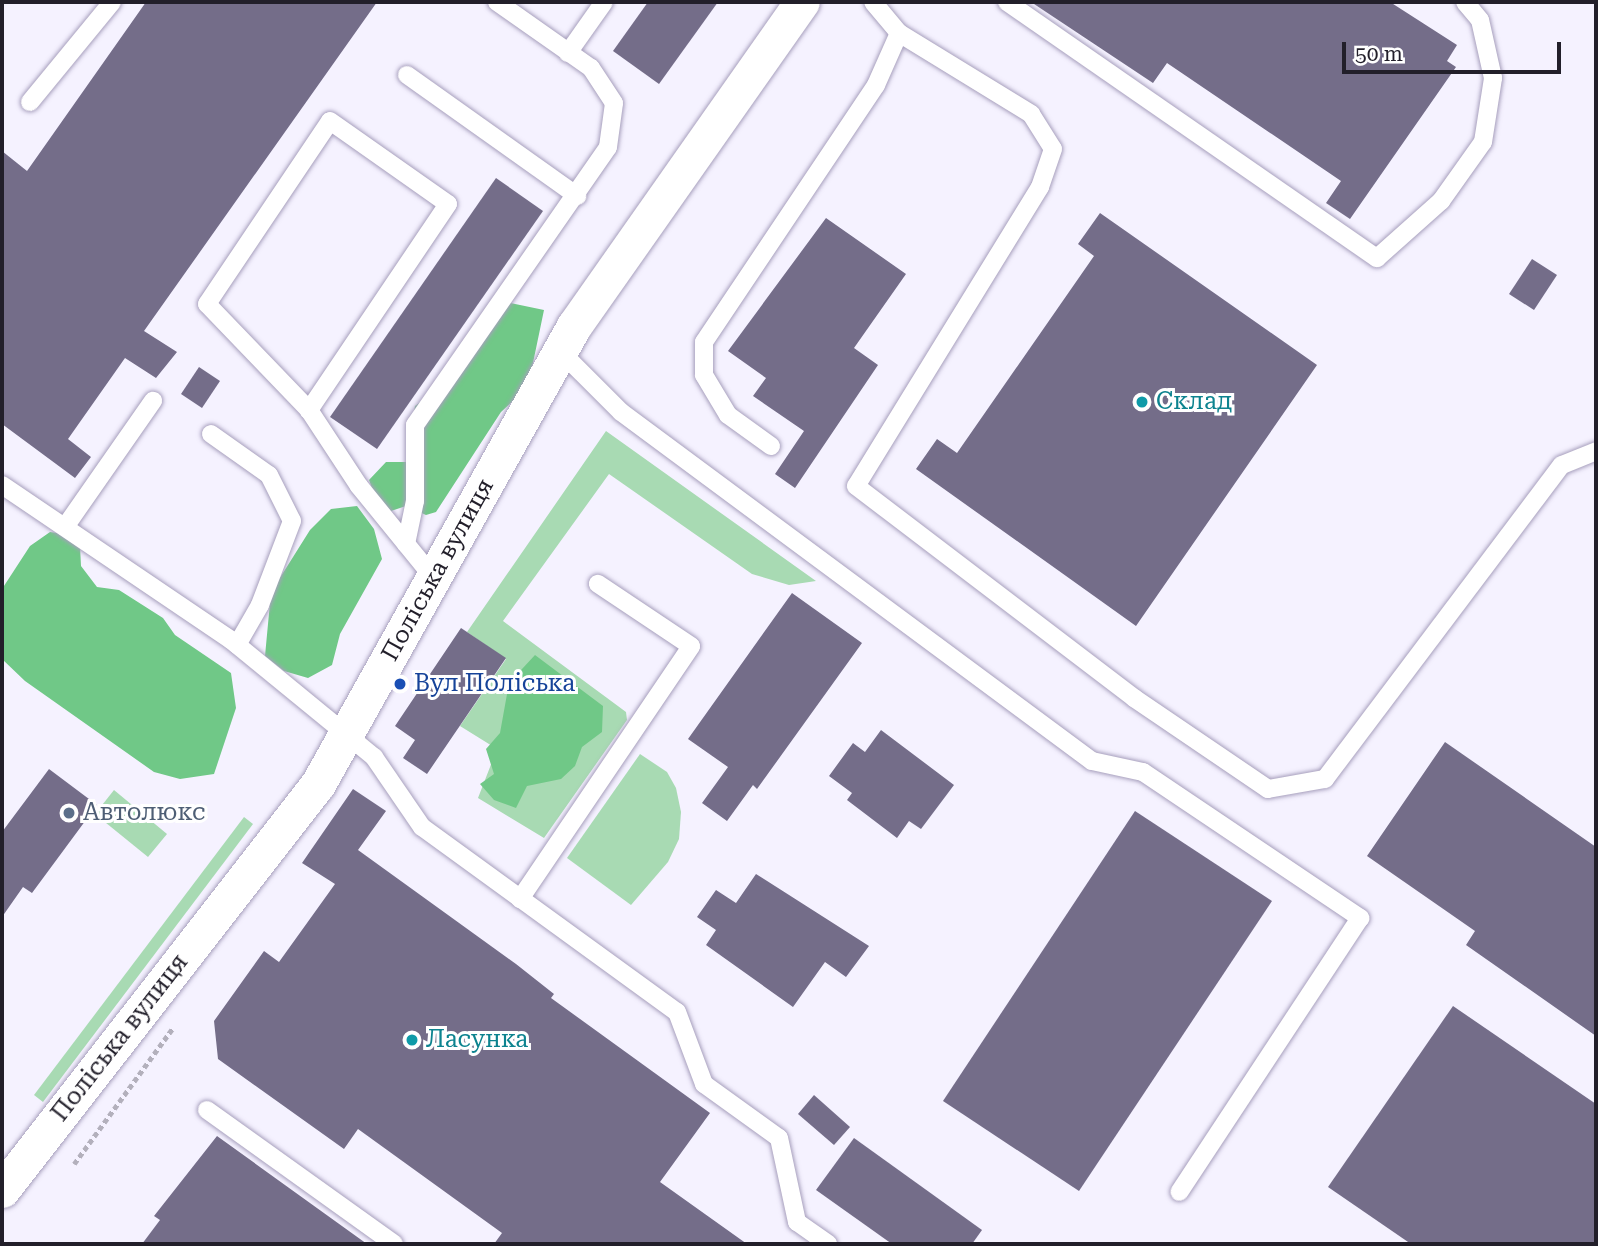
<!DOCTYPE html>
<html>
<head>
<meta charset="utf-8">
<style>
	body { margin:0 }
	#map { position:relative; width:1598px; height:1246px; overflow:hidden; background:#f5f2ff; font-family:"Roboto Serif",serif }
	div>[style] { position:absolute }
	.green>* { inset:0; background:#a8dab3 }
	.forest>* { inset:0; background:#70c887 }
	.building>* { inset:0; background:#746d89 }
	.path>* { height:4.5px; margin-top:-2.25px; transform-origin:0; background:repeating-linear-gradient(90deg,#b3b0bc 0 5px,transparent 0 8.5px) }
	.roads { filter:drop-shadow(0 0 2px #a79fbd) drop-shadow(0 0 2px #a79fbd) }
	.lane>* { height:18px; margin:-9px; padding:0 9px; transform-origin:9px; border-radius:9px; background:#fff }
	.street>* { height:35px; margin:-17.5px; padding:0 17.5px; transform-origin:17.5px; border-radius:17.5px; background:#fff }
	.dots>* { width:19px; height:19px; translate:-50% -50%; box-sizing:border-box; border:4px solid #fff; border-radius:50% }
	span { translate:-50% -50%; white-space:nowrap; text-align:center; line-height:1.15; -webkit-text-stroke:6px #fff; paint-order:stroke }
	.culture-label { font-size:24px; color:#0d838f }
	.left { translate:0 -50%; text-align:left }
	.street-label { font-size:24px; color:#221f2a }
	.transit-label { font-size:24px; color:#164399 }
	.service-label { font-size:24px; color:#4e5e75 }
	.frame { position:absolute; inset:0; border:4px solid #221f2a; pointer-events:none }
	.scale { position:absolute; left:1342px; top:42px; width:219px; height:32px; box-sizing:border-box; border:4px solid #221f2a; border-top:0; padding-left:9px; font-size:21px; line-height:24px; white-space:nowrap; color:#221f2a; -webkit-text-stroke:5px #fff; paint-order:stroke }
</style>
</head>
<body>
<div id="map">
	<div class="green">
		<i style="clip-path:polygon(606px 431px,816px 581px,789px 585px,752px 574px,609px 474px,503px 621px,626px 712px,627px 720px,544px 838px,478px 798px,497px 749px,460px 726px,506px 659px,467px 632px)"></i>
		<i style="clip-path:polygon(640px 754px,667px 772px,676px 788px,681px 812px,679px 839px,668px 862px,631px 905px,567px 858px)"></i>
		<i style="clip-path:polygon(114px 790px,167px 834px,148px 857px,95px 814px)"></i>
		<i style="clip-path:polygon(244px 817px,253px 824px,43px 1102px,34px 1095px)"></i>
	</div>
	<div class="forest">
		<i style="clip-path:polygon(506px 302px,544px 310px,528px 387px,501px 412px,436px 512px,426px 515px,406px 506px,388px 512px,379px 507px,369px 480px,386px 462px,406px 462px,415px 406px,457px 376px)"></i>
		<i style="clip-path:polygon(357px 506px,374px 529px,382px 559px,340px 634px,332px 665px,308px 678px,284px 671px,265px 656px,271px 592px,310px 530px,331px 509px)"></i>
		<i style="clip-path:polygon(50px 532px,71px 535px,80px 546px,81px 566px,97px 587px,119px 590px,163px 618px,175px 635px,231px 673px,236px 708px,214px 774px,180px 779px,154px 772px,25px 681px,2px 659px,2px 589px,30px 546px)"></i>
		<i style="clip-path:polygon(535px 655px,603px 706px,602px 732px,582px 747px,575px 766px,561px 779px,527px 786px,516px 808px,494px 800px,480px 784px,494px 774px,486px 749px,500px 733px,509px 683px)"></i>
	</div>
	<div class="building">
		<i style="clip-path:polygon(146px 2px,377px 2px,144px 331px,177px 352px,156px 378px,125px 358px,68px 439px,91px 457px,75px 478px,2px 424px,2px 151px,27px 171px)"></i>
		<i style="clip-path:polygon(648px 2px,718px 2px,659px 84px,613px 51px)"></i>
		<i style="clip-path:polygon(1031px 2px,1390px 2px,1457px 45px,1447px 61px,1456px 67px,1350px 219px,1326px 203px,1341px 181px,1167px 63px,1153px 83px)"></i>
		<i style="clip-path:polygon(496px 178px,543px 211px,377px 449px,330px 417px)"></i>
		<i style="clip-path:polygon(1100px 213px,1317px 365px,1136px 626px,916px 469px,937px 439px,957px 453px,1094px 256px,1078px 244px)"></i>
		<i style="clip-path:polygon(826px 218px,906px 274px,854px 348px,878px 365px,795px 488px,775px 474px,804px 431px,753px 396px,766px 378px,728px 351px)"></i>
		<i style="clip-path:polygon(1532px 259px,1557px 275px,1534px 310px,1509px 294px)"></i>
		<i style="clip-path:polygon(199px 367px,220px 381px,202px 408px,181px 394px)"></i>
		<i style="clip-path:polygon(792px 593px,862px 643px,757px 789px,753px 785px,727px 821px,702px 803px,728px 767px,688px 739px)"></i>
		<i style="clip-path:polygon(461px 628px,506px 658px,427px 774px,403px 758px,415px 740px,395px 726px)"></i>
		<i style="clip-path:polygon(881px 730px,954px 785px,921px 829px,909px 821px,897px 838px,847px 800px,852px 793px,829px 776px,853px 743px,865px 752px)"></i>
		<i style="clip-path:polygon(1445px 742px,1596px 847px,1596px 1036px,1466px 945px,1475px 931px,1367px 856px)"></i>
		<i style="clip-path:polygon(49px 769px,97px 805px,32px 893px,23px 887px,2px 917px,2px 832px)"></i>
		<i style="clip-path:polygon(353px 789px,386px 811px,358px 850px,516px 964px,554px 994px,551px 998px,710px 1113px,660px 1182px,747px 1244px,494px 1244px,502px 1233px,358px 1129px,344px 1149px,218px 1059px,214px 1021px,264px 951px,279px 962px,335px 884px,302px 863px)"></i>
		<i style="clip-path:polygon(1135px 811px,1272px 901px,1079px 1191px,943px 1101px)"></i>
		<i style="clip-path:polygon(756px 874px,869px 946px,846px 977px,825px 962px,793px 1007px,706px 945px,716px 930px,697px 917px,716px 890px,736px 903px)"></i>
		<i style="clip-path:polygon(1453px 1006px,1596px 1104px,1596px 1244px,1411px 1244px,1328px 1187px)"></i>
		<i style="clip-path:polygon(814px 1095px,850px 1127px,834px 1145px,798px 1114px)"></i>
		<i style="clip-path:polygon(217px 1136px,367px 1244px,142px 1244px,160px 1220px,154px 1216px)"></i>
		<i style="clip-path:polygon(854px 1138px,982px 1230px,972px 1244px,892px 1244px,816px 1190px)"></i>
	</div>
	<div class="path">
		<i style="left:74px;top:1164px;width:167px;rotate:-54deg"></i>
	</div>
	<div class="roads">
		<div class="lane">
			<i style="left:1007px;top:2px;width:450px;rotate:34.7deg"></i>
			<i style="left:1377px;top:258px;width:86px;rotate:-41.7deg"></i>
			<i style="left:1441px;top:201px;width:72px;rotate:-54.6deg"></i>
			<i style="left:1483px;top:142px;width:65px;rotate:-81.1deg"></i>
			<i style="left:1493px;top:78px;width:59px;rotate:-102.6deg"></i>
			<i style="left:1480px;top:20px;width:23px;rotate:-130deg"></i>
			<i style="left:899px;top:33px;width:155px;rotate:31.5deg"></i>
			<i style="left:1031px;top:114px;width:41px;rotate:57.8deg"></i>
			<i style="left:1053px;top:149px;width:40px;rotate:108.9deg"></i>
			<i style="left:1040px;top:187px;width:351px;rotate:121.6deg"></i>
			<i style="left:856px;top:486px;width:350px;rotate:37.3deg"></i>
			<i style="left:1134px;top:698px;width:162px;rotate:34.2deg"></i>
			<i style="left:1268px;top:789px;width:58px;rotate:-10deg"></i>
			<i style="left:1325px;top:779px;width:393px;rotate:-53deg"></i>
			<i style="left:1562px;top:465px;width:37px;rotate:-22deg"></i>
			<i style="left:568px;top:53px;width:62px;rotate:-54.8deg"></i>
			<i style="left:407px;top:75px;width:209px;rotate:35.4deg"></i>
			<i style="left:30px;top:102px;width:129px;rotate:-50.6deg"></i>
			<i style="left:560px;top:351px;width:86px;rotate:45deg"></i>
			<i style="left:621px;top:412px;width:586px;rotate:36.54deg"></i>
			<i style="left:1092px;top:761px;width:52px;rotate:12.2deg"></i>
			<i style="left:1143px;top:772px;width:262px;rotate:33.9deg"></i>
			<i style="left:1360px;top:918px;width:328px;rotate:123.4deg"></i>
			<i style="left:309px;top:410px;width:147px;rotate:-133.9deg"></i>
			<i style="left:207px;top:304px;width:220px;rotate:-56.1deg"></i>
			<i style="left:330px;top:121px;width:144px;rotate:35.1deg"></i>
			<i style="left:448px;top:204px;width:249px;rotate:124deg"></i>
			<i style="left:309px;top:410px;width:91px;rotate:56.7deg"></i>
			<i style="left:359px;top:486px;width:117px;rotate:50.9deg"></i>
			<i style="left:211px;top:434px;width:71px;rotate:35.3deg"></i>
			<i style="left:269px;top:475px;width:51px;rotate:63.4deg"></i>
			<i style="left:292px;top:521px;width:90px;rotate:110.9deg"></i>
			<i style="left:260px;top:605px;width:46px;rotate:119.9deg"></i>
			<i style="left:771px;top:446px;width:53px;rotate:-144.2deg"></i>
			<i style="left:728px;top:415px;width:47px;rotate:-121deg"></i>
			<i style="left:704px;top:375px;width:33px;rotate:-90deg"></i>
			<i style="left:704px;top:342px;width:309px;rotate:-56.2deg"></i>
			<i style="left:876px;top:85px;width:57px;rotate:-66.1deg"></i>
			<i style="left:899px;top:33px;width:40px;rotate:-130deg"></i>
			<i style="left:2px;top:485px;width:277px;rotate:34.1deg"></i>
			<i style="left:231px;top:640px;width:185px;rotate:39.3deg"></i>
			<i style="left:374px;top:757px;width:85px;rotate:55.6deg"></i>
			<i style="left:422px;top:827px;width:315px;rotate:36deg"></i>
			<i style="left:677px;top:1012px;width:77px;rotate:69.4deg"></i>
			<i style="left:704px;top:1084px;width:92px;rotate:35.8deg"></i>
			<i style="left:779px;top:1138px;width:86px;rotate:77.9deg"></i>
			<i style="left:797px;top:1222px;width:38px;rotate:35deg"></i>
			<i style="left:65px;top:527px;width:154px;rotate:-55.1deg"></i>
			<i style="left:406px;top:544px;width:44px;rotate:-78.2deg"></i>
			<i style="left:415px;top:501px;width:76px;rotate:-90deg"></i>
			<i style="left:415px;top:425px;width:338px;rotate:-55.2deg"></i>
			<i style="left:608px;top:147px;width:44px;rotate:-82.2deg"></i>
			<i style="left:614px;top:103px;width:42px;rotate:-123.3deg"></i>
			<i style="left:591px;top:68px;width:115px;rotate:-144.9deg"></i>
			<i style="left:520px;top:899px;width:305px;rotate:-55.9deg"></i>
			<i style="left:691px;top:646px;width:112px;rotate:-146.3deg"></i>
			<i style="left:207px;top:1110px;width:230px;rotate:35.6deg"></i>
		</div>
		<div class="street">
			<i style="left:2px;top:1190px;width:514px;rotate:-52.11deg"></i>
			<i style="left:318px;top:784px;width:525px;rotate:-60.8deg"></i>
			<i style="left:574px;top:326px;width:396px;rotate:-54.9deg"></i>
		</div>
	</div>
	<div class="dots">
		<i style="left:1142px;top:402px;background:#0f9aa8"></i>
		<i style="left:400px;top:684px;background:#1a4fb4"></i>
		<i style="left:69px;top:813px;background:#5c6f8a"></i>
		<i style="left:412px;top:1040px;background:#0f9aa8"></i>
	</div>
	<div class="culture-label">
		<span class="left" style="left:1156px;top:402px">Склад</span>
		<span class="left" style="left:426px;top:1040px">Ласунка</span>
	</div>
	<div class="street-label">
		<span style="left:438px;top:570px;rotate:-61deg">Поліська вулиця</span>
		<span style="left:120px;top:1038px;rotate:-52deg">Поліська вулиця</span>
	</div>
	<div class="transit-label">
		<span class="left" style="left:414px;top:684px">Вул Поліська</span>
	</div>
	<div class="service-label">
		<span class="left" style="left:83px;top:813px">Автолюкс</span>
	</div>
	<div class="frame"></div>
	<div class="scale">50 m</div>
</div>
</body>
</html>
